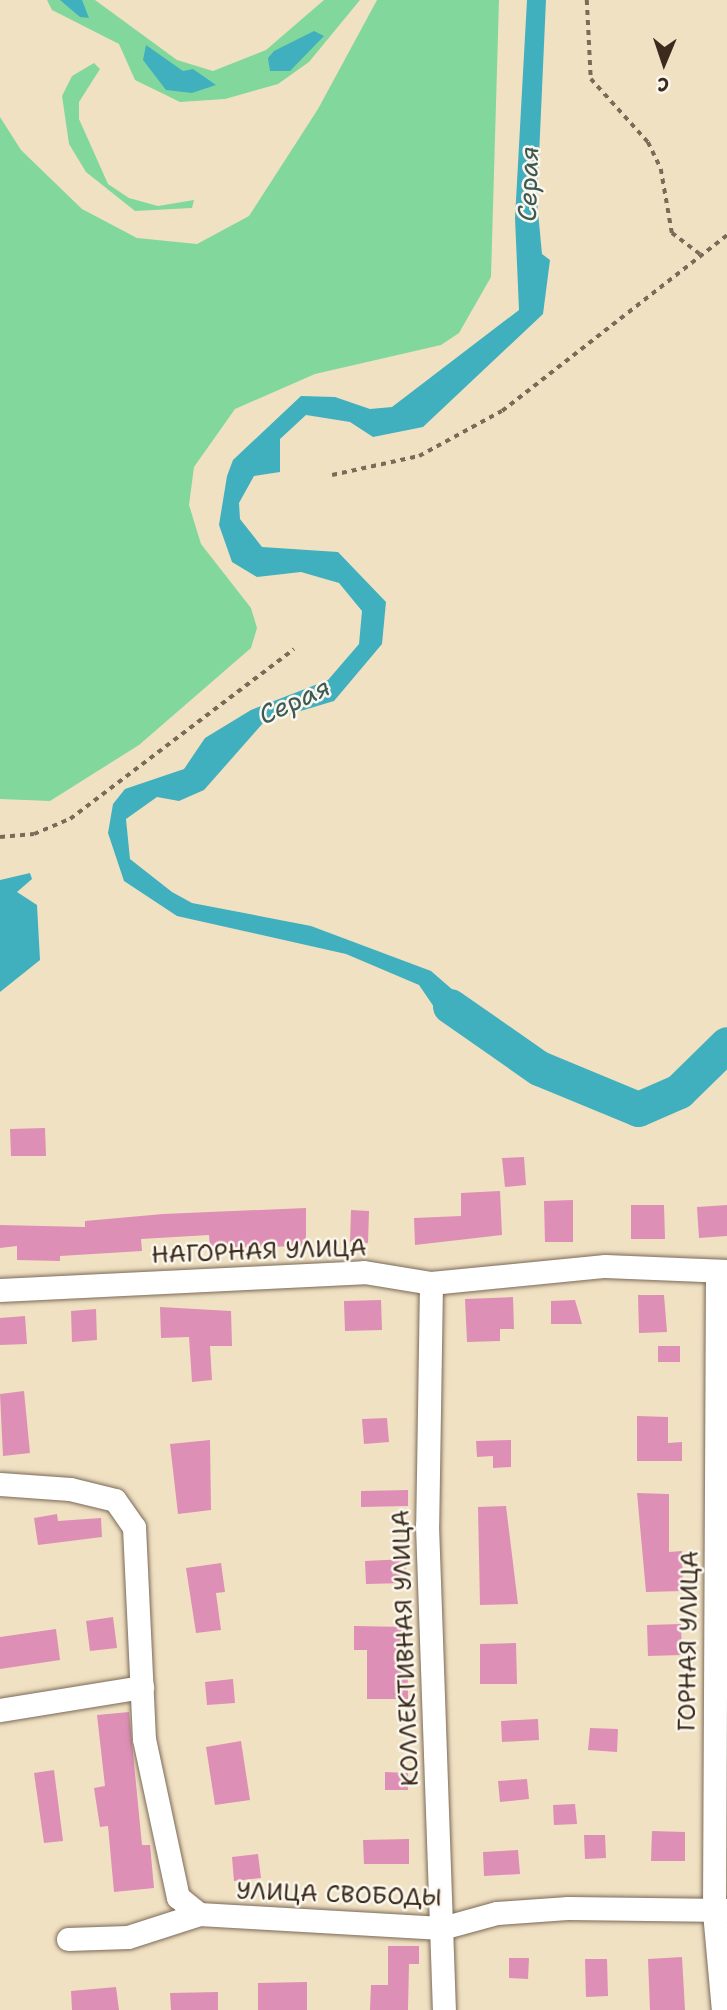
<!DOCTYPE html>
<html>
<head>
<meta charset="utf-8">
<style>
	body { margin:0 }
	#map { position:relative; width:727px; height:2010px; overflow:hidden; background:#f1e1c3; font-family:"Shantell Sans",sans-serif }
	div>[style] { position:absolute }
	.green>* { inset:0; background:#82d89c }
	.water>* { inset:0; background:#41b0be }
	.river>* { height:35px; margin:-17.5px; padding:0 17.5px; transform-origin:17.5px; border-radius:17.5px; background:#41b0be }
	.building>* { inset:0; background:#dd8fb5 }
	.path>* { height:3.5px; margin-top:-1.75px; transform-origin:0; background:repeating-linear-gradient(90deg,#7b6a58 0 5px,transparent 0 10px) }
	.roads { filter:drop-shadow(0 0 2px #7b6a58) drop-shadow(0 0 2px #7b6a58) }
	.minor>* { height:23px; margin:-11.5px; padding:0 11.5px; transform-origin:11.5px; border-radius:11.5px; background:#fff }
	span { translate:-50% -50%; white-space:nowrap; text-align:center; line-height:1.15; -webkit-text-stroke:5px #fbf7ec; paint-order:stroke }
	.street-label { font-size:24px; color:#3b2a1e }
	.water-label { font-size:26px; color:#3d5956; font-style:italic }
	.north { position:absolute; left:629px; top:28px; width:70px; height:70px; -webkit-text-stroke:5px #fbf7ec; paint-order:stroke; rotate:182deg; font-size:19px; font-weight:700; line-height:28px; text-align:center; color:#3b2a1e }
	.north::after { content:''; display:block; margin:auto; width:24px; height:32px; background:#3b2a1e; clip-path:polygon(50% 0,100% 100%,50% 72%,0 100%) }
</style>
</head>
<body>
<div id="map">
	<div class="green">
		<i style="clip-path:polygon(47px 0,95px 0,177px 60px,213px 71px,266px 50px,324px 0,360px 0,309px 62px,278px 84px,225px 99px,180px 102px,135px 80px,119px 44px,52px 10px)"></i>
		<i style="clip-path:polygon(377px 0,499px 0,491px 277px,459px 333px,441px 345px,315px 374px,235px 409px,194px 467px,189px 505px,201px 544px,251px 608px,257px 628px,251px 648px,139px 745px,50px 801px,0 799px,0 117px,21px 150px,82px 209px,137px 238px,197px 244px,249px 216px,318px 109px)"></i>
		<i style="clip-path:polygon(94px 63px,100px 69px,79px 102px,79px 119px,108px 184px,129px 198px,158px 206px,194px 200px,192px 208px,135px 211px,86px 172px,69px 144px,62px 96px,72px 76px)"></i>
	</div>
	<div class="water">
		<i style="clip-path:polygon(60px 0,82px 0,89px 18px,80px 17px)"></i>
		<i style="clip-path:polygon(527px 0,546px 0,537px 201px,542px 254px,550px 260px,543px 314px,423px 427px,373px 437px,350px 422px,306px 415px,280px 439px,280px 472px,254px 476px,239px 503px,240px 519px,262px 547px,338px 552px,386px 602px,382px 644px,334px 701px,264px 722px,204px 790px,179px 801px,157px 797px,126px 819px,130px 859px,172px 892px,192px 903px,311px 926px,431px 971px,492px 1024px,485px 1039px,434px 1007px,419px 985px,346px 954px,177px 916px,124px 881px,108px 833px,113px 804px,125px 789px,184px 769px,205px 738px,251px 710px,328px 680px,359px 644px,362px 611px,339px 583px,301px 572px,257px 577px,232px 562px,219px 525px,227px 476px,233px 460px,301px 396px,335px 397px,370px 409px,392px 407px,519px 310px,515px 218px)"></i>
		<i style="clip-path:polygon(314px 31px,324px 36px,290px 71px,270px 71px,268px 58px,274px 51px)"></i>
		<i style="clip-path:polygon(146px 45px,183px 71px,193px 69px,216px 85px,192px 93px,166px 90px,143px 60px)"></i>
		<i style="clip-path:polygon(30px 873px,32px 879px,17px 892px,37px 905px,40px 960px,0 992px,0 880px)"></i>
	</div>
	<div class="river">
		<i style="left:450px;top:1006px;width:108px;rotate:34.9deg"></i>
		<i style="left:539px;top:1068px;width:107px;rotate:22.5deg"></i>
		<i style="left:638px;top:1109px;width:45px;rotate:-23.7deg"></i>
		<i style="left:679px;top:1091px;width:67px;rotate:-44.4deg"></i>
	</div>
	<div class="building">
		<i style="clip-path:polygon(45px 1128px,46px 1156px,11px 1156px,10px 1129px)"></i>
		<i style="clip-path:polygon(524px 1157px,526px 1185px,505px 1187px,502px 1158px)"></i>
		<i style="clip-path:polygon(500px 1191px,502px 1235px,415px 1245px,414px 1218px,461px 1216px,461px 1193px)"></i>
		<i style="clip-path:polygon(573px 1200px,573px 1242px,545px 1242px,544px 1201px)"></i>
		<i style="clip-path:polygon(631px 1205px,664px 1205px,665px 1239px,631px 1239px)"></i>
		<i style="clip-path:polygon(727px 1205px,727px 1236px,699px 1238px,697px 1207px)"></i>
		<i style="clip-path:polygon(306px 1208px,306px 1246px,210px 1248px,209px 1235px,141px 1239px,142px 1251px,60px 1256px,60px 1261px,17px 1260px,17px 1246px,0 1248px,0 1225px,85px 1227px,85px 1221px,163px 1214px)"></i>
		<i style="clip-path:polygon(351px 1210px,369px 1211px,368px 1243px,350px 1242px)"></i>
		<i style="clip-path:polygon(638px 1295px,664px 1295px,667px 1332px,639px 1333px)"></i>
		<i style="clip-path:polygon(513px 1297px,514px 1329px,500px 1329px,500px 1341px,467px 1342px,465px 1299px)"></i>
		<i style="clip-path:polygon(381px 1300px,382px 1330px,345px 1331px,344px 1301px)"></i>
		<i style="clip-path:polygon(575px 1300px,582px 1324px,551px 1324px,551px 1301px)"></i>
		<i style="clip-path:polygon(160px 1307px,231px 1311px,232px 1346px,210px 1346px,212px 1380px,192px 1382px,189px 1337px,161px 1338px)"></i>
		<i style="clip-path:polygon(96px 1309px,97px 1340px,72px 1342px,71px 1311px)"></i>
		<i style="clip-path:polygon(25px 1316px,27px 1344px,0 1345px,0 1318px)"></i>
		<i style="clip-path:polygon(658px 1346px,680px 1346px,680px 1362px,658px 1362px)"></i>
		<i style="clip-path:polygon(24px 1391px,30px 1453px,3px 1456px,0 1394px)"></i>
		<i style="clip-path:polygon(637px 1416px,668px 1417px,668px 1443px,682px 1442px,682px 1461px,637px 1461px)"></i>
		<i style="clip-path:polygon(387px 1418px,389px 1442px,364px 1444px,362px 1419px)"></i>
		<i style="clip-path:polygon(210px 1440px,211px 1510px,178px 1514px,170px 1444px)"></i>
		<i style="clip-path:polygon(511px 1440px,511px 1467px,493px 1468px,493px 1456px,477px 1457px,476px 1441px)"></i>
		<i style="clip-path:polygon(408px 1490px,408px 1506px,361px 1507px,361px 1491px)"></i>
		<i style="clip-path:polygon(637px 1493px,669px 1494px,669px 1552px,682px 1551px,683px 1591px,646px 1592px)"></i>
		<i style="clip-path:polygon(506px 1506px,518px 1604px,480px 1605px,478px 1507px)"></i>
		<i style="clip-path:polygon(57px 1514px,58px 1521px,101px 1518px,102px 1537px,38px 1545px,34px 1518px)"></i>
		<i style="clip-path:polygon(406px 1559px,406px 1583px,366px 1584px,365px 1561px)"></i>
		<i style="clip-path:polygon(221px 1563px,225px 1592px,216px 1593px,221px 1630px,196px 1633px,186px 1568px)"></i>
		<i style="clip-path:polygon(113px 1617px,117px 1648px,90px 1651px,86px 1621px)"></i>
		<i style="clip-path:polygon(681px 1624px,682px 1655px,648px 1656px,647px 1625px)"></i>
		<i style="clip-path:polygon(354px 1626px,407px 1627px,408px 1699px,367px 1699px,367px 1650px,354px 1650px)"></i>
		<i style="clip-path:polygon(56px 1629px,60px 1660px,0 1669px,0 1637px)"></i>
		<i style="clip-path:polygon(516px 1643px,517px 1684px,480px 1684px,480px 1644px)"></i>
		<i style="clip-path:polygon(233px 1679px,235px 1703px,207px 1705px,205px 1682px)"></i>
		<i style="clip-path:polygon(129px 1712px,142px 1845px,150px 1845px,154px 1888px,114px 1892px,108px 1826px,100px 1827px,94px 1788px,105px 1786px,97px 1715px)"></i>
		<i style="clip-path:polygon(538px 1719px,539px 1740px,502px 1742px,501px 1721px)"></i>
		<i style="clip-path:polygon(590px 1728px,618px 1729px,617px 1752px,588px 1750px)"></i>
		<i style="clip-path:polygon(241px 1741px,250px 1800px,215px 1805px,206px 1747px)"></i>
		<i style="clip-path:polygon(54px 1770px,63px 1841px,44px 1843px,34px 1773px)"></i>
		<i style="clip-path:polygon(385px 1772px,408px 1773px,408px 1790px,385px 1790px)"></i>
		<i style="clip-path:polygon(527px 1779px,529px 1799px,500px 1802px,498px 1781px)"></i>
		<i style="clip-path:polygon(575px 1804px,577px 1824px,554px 1825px,553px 1805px)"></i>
		<i style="clip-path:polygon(652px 1831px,685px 1832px,685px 1861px,651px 1861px)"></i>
		<i style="clip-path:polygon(584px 1835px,605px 1835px,606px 1858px,585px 1859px)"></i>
		<i style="clip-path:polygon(409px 1839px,409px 1864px,364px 1864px,363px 1840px)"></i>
		<i style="clip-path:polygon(518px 1850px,520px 1874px,484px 1876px,483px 1852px)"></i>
		<i style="clip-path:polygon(258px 1854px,261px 1878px,234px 1881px,232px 1857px)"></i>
		<i style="clip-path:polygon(388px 1946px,419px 1946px,419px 1964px,409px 1964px,408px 2010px,370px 2010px,371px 1985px,388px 1985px)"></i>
		<i style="clip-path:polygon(682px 1957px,685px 2010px,650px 2010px,648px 1959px)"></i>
		<i style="clip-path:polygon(509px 1958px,529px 1958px,528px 1979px,509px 1978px)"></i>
		<i style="clip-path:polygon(585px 1959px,607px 1959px,608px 1996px,586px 1997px)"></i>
		<i style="clip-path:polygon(307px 1982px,307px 2010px,258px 2010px,258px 1983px)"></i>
		<i style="clip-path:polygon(116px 1987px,119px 2010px,72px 2010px,71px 1991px)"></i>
		<i style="clip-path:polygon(218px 1992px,218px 2010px,171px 2010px,170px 1993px)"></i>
	</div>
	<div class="path">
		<i style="left:587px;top:0;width:79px;rotate:87.1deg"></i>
		<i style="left:591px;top:79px;width:85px;rotate:47.9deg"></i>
		<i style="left:648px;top:142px;width:30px;rotate:64deg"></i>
		<i style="left:661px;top:169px;width:65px;rotate:80.2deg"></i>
		<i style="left:672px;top:233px;width:35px;rotate:37deg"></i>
		<i style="left:332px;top:475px;width:89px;rotate:-12.3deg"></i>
		<i style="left:419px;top:456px;width:94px;rotate:-28.5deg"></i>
		<i style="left:502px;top:411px;width:286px;rotate:-38deg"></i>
		<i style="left:0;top:837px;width:34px;rotate:-5deg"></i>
		<i style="left:34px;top:834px;width:39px;rotate:-23deg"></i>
		<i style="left:70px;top:819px;width:281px;rotate:-37.2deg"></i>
	</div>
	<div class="roads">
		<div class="minor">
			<i style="left:717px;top:1272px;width:640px;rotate:90.27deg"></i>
			<i style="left:714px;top:1912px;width:98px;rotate:84.8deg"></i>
			<i style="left:431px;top:1283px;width:242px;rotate:90.9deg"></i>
			<i style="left:427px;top:1525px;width:485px;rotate:88deg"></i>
			<i style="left:0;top:1290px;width:364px;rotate:-2.8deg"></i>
			<i style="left:364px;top:1272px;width:68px;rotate:9.3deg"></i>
			<i style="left:431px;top:1283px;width:175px;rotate:-5.6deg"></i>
			<i style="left:605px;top:1266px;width:122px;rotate:2.3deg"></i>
			<i style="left:0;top:1484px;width:70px;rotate:4.1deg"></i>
			<i style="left:70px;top:1489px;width:46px;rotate:13.7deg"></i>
			<i style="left:115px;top:1500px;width:33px;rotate:55deg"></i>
			<i style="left:134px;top:1527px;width:212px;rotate:87.3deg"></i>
			<i style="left:144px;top:1739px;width:162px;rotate:77.9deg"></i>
			<i style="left:178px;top:1897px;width:27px;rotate:39deg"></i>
			<i style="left:0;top:1710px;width:144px;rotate:-9.2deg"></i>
			<i style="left:68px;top:1939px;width:60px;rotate:-1.9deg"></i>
			<i style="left:128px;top:1937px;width:75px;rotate:-17.9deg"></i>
			<i style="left:199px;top:1914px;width:243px;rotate:3.3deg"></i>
			<i style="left:442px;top:1928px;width:57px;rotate:-15.3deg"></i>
			<i style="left:497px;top:1913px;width:71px;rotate:-4deg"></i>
			<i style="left:568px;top:1908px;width:159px;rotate:0.7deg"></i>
		</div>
	</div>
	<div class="street-label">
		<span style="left:259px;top:1252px;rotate:-2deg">НАГОРНАЯ УЛИЦА</span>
		<span style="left:689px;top:1641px;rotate:-89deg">ГОРНАЯ УЛИЦА</span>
		<span style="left:406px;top:1648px;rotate:-92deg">КОЛЛЕКТИВНАЯ УЛИЦА</span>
		<span style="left:339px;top:1895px;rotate:2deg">УЛИЦА СВОБОДЫ</span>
	</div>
	<div class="water-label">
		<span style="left:528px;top:184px;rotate:-88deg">Серая</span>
		<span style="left:294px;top:701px;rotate:-25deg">Серая</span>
	</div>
	<div class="north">С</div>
</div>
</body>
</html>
